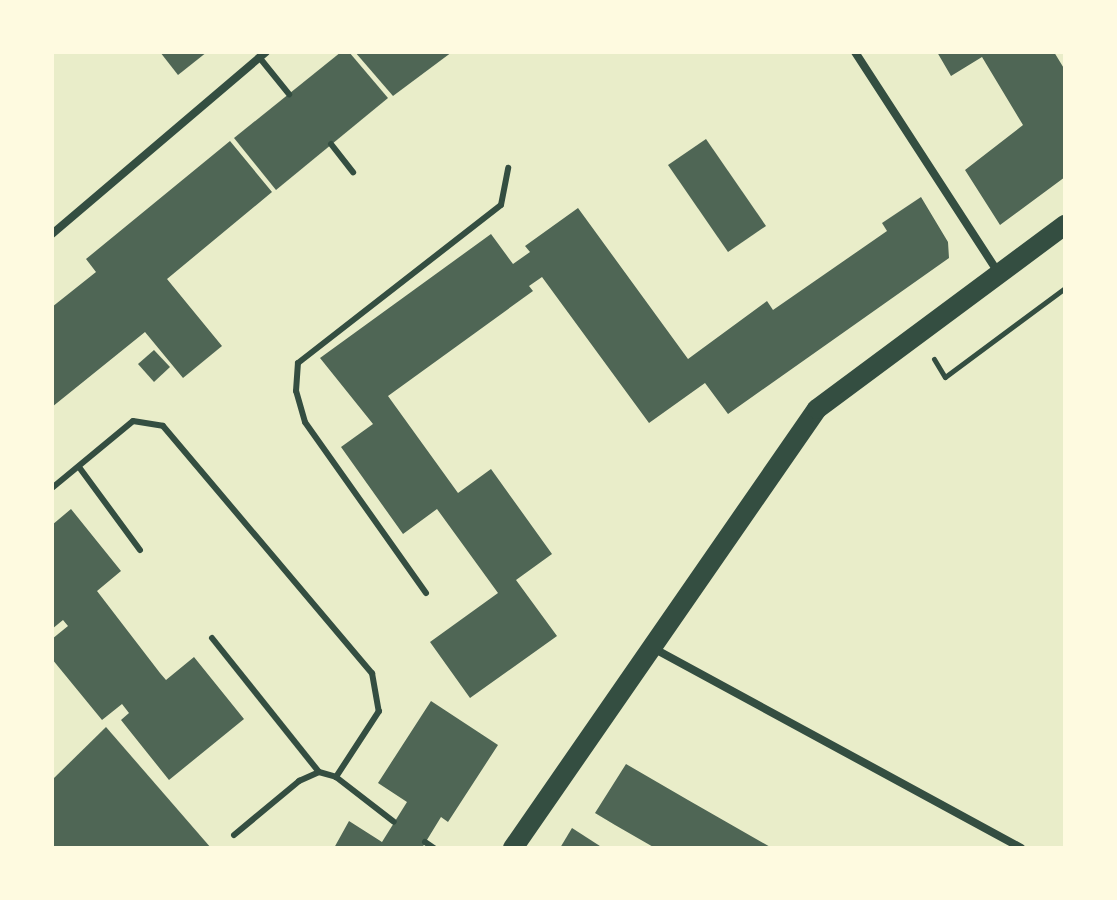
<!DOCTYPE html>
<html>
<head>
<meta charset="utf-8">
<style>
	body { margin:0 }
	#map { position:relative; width:1117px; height:900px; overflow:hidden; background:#e9edc9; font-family:"DM Sans",sans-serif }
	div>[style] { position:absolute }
	.building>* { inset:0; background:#4f6655 }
	.path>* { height:5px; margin:-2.5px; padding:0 2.5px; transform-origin:2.5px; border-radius:2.5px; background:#344e41 }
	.service>* { height:6px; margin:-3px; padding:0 3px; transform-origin:3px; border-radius:3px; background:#344e41 }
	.minor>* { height:8px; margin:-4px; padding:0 4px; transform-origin:4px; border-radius:4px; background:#344e41 }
	.primary>* { height:20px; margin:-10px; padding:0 10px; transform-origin:10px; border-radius:10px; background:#344e41 }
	span { translate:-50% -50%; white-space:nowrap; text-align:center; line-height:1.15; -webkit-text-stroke:6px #fefae0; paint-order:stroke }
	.frame { position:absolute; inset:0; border:54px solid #fefae0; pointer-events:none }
</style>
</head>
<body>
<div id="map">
	<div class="building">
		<i style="clip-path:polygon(160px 52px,207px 52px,178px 75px)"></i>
		<i style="clip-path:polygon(341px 52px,349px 52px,388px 98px,276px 190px,234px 138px)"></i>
		<i style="clip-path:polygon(355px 52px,452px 52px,393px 96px)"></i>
		<i style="clip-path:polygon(937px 52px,1054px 52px,1065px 70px,1065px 177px,1000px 225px,965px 170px,1023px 125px,982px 57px,951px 76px)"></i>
		<i style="clip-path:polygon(706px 139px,766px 226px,728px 252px,668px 165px)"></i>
		<i style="clip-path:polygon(230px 141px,272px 192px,167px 279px,222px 346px,183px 378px,145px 332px,52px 407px,52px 307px,96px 272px,86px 259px)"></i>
		<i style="clip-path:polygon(921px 197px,948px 242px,949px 258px,728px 414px,705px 383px,649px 423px,542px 277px,529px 286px,533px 291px,388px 396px,458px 493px,491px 469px,552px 554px,516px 580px,557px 636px,470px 698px,430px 642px,498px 593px,437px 509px,403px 534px,341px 447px,373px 424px,320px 358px,491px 234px,513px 264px,530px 252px,525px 246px,578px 208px,688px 359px,767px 301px,773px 310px,887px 231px,882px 223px)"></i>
		<i style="clip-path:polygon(154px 350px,170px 367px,154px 382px,138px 364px)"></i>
		<i style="clip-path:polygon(71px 509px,121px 571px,97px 591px,160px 673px,166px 680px,194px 657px,244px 719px,169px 780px,121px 720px,129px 713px,122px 704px,102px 720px,52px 659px,52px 639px,68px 626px,63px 620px,52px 629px,52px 525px)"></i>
		<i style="clip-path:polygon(431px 701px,498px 745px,448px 822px,441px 817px,422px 848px,334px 848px,349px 821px,382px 842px,407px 802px,378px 783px)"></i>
		<i style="clip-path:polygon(106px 727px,211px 848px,52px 848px,52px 780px)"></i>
		<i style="clip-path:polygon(626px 764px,688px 800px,772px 848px,655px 848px,615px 825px,595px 813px)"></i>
		<i style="clip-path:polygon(572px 828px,603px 848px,560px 848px)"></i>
	</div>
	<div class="path">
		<i style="left:934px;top:359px;width:21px;rotate:59deg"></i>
		<i style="left:945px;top:377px;width:149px;rotate:-36.6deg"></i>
	</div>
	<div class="service">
		<i style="left:259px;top:57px;width:48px;rotate:51deg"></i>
		<i style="left:331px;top:144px;width:36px;rotate:52deg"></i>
		<i style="left:79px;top:467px;width:103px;rotate:53.7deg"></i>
		<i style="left:52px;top:488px;width:105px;rotate:-39.6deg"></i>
		<i style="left:133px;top:421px;width:30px;rotate:9deg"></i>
		<i style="left:163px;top:426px;width:324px;rotate:49.8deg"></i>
		<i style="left:372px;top:673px;width:39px;rotate:80deg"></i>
		<i style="left:379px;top:711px;width:79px;rotate:123.1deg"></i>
		<i style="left:336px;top:777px;width:73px;rotate:37.8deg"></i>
		<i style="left:426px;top:593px;width:209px;rotate:-125.3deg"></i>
		<i style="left:305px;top:422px;width:32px;rotate:-106deg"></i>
		<i style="left:296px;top:391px;width:28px;rotate:-86deg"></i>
		<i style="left:298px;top:363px;width:257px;rotate:-37.9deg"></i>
		<i style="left:501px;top:205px;width:38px;rotate:-79deg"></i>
		<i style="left:212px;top:638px;width:171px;rotate:51.4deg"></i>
		<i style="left:234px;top:835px;width:85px;rotate:-39.7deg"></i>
		<i style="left:299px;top:781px;width:22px;rotate:-24deg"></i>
		<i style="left:319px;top:772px;width:18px;rotate:16deg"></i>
		<i style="left:425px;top:842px;width:11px;rotate:34deg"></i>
	</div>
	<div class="minor">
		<i style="left:855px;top:52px;width:265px;rotate:57deg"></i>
		<i style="left:52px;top:234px;width:281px;rotate:-40.4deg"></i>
		<i style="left:653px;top:648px;width:419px;rotate:28.5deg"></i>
	</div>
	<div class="primary">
		<i style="left:513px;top:848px;width:534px;rotate:-55.3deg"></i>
		<i style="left:817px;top:409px;width:309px;rotate:-36.6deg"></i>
	</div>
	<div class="frame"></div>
</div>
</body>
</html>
